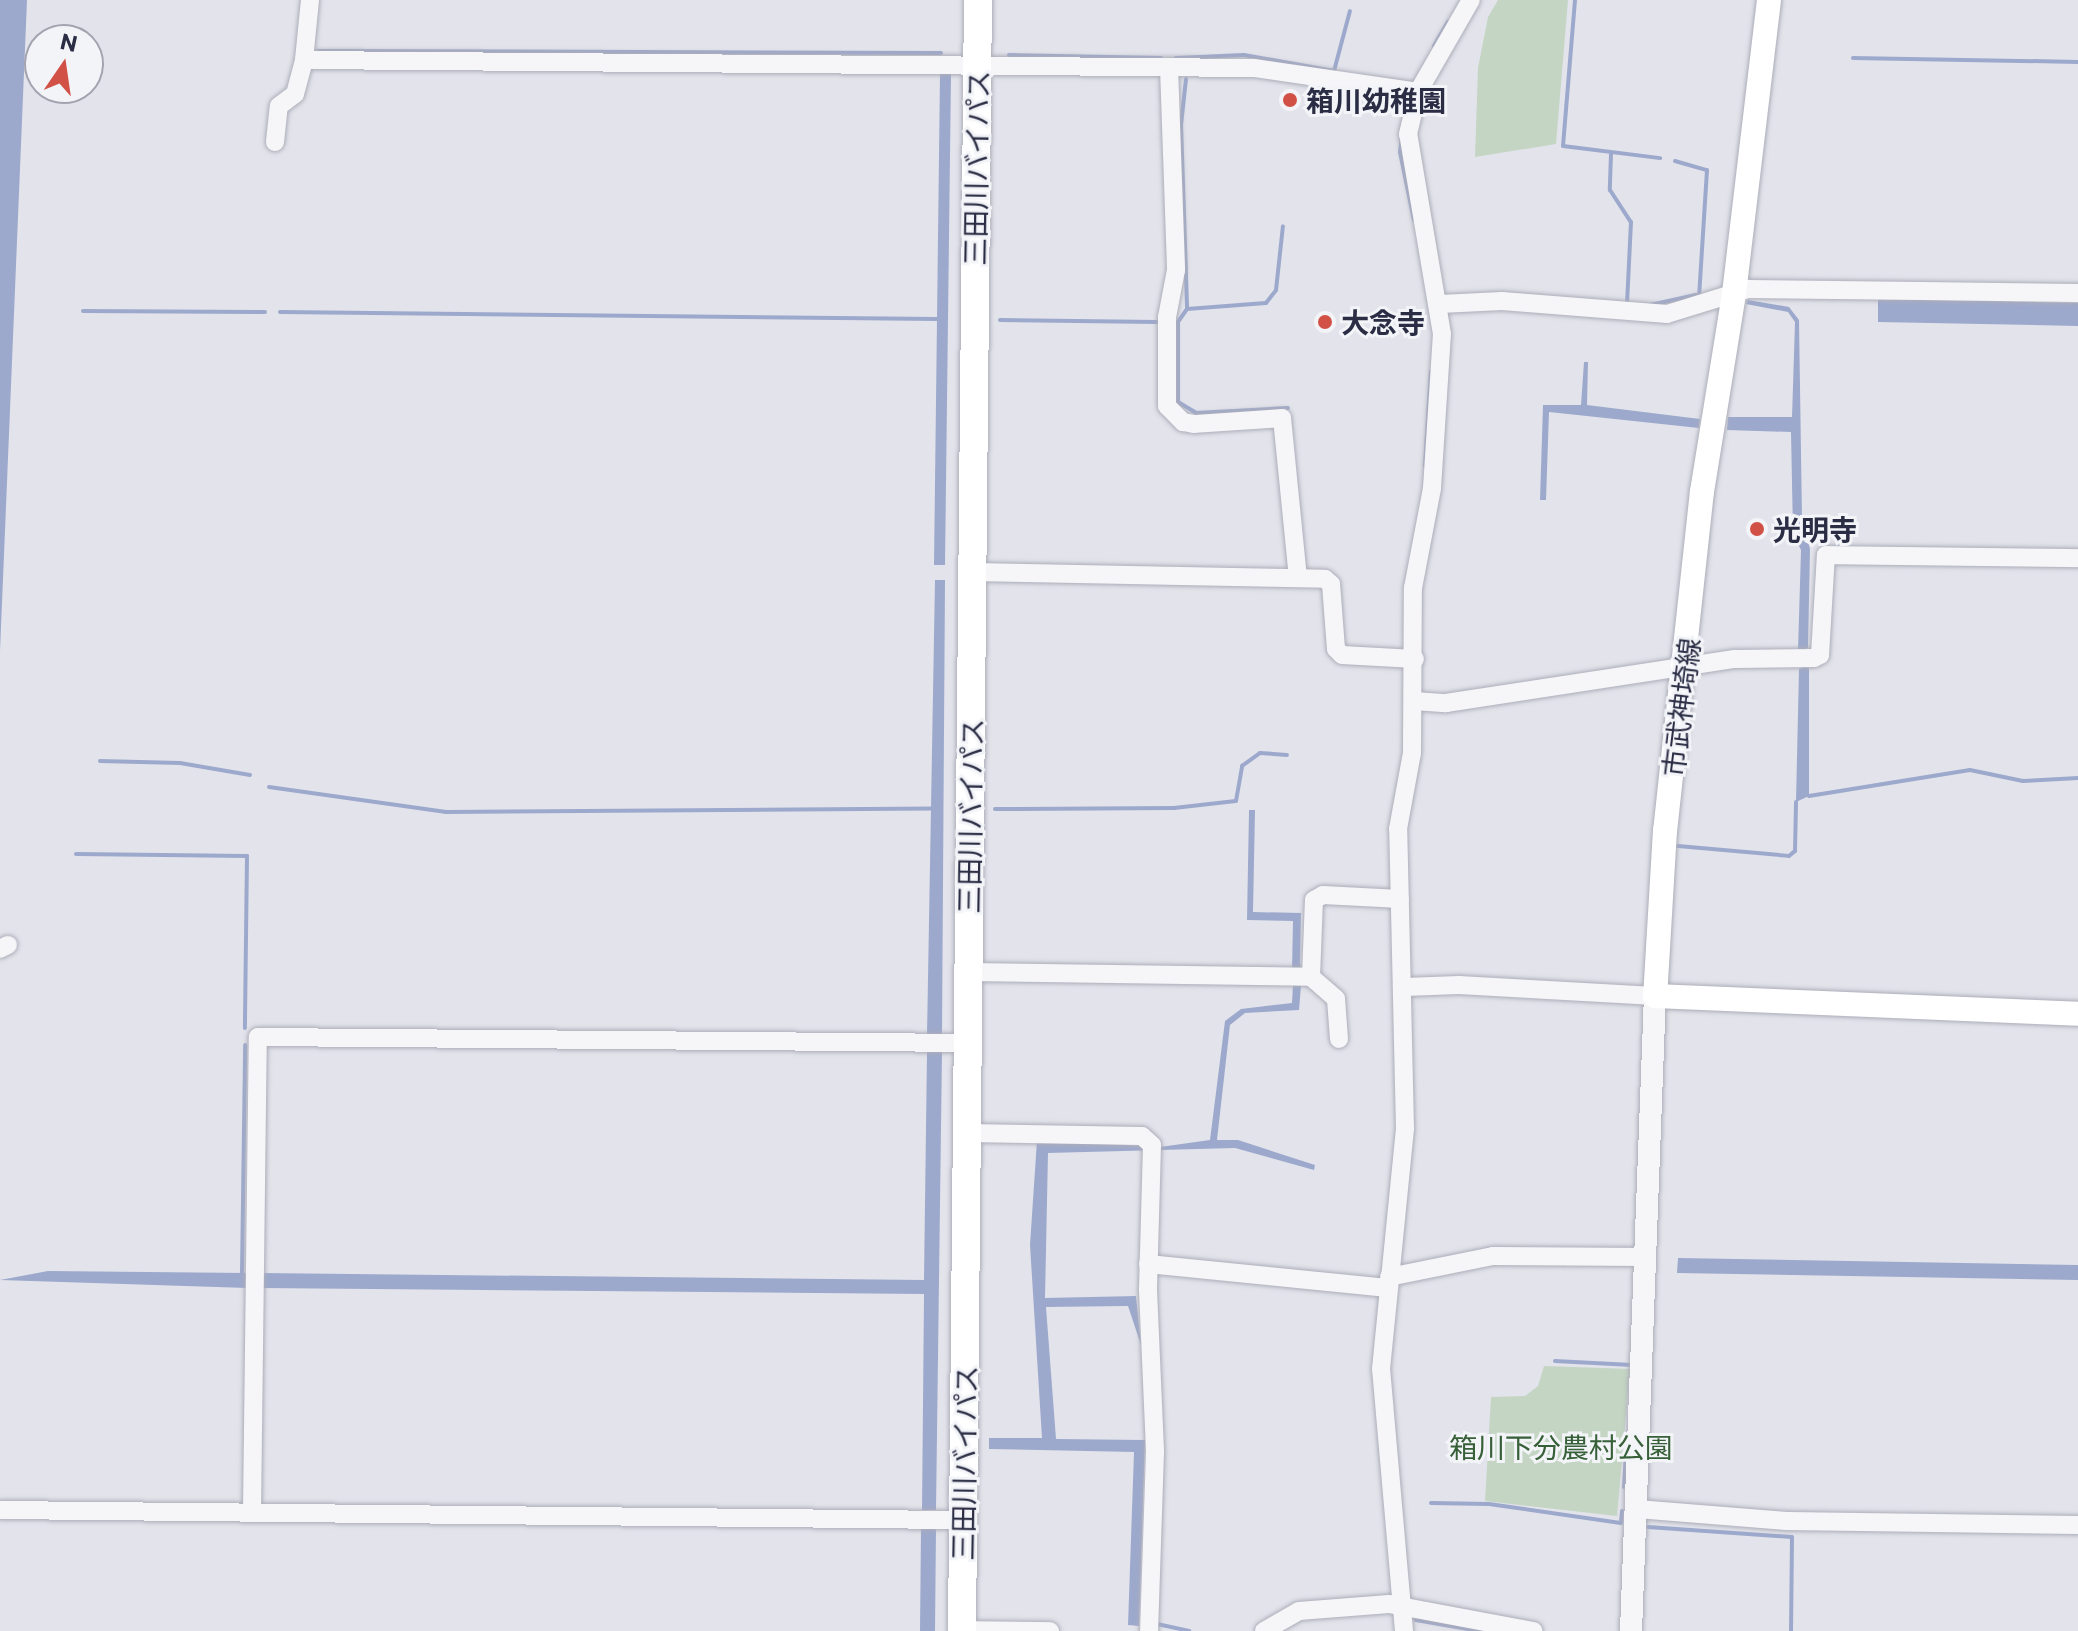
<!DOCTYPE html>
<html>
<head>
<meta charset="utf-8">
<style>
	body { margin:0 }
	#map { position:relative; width:2078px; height:1631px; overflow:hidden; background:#e3e4eb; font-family:Commissioner,"Noto Sans JP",sans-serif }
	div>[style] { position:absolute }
	.green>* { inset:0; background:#c4d5c4 }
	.water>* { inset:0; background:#9da9cc }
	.stream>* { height:4px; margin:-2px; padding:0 2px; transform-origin:2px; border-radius:2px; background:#9da9cc }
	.roads { filter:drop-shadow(0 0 2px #acadb9) drop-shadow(0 0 2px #acadb9) }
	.minor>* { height:18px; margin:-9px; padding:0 9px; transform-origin:9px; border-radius:9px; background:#f6f6f9 }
	.tertiary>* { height:22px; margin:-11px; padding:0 11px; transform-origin:11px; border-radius:11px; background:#f6f6f9 }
	.secondary>* { height:24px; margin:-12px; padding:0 12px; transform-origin:12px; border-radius:12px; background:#fff }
	.trunk>* { height:28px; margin:-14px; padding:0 14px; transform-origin:14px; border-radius:14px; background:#fff }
	.dots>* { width:22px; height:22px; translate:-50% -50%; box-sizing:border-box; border:4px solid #f3f4f8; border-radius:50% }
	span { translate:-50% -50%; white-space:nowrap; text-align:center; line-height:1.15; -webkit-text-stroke:6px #f3f4f8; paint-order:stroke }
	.poi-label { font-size:28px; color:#2a2d44; font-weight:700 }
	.left { translate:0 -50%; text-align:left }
	.street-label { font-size:28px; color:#2a2d44 }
	.park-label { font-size:28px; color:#376039 }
	.north { position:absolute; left:24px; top:24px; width:80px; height:80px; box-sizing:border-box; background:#f3f4f8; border:2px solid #a3a4b0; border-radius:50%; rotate:13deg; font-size:22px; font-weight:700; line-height:32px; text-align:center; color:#2a2d44 }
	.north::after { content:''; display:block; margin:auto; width:28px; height:36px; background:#d25146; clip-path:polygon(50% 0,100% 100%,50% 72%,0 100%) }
</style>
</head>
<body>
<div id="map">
	<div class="green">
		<i style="clip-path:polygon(1498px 0,1568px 0,1556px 144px,1475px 157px,1478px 68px,1488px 17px)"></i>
		<i style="clip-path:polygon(1544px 1366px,1630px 1369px,1617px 1516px,1485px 1501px,1491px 1397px,1525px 1396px,1538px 1386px)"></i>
	</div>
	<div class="water">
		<i style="clip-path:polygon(0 0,27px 0,0 651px)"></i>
		<i style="clip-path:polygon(940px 74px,951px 74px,945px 565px,934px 565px)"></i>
		<i style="clip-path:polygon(1878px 299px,2078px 303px,2078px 326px,1878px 322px)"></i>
		<i style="clip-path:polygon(1748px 300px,1789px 307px,1799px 320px,1802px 518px,1810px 549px,1808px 648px,1803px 650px,1798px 650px,1801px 550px,1793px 534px,1791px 432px,1727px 430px,1728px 417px,1792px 417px,1795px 322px,1788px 312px,1746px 304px)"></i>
		<i style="clip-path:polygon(1584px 362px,1588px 362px,1587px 405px,1700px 419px,1699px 428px,1549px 412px,1546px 500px,1540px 500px,1543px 405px,1581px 405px)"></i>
		<i style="clip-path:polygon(935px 580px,945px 580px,942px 1035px,927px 1035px)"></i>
		<i style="clip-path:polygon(1804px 667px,1809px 668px,1809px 796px,1796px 802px,1799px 669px)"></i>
		<i style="clip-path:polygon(1249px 810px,1255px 810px,1253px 912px,1301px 913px,1300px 969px,1292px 969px,1293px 921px,1247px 920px)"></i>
		<i style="clip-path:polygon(1293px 985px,1301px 986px,1299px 1010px,1245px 1013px,1230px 1025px,1217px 1140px,1238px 1140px,1315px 1165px,1314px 1170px,1235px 1148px,1048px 1153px,1045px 1298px,1136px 1296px,1141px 1345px,1128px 1306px,1046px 1307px,1056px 1439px,1145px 1440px,1139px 1626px,1128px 1625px,1134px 1452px,989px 1449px,989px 1438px,1042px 1438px,1030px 1245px,1037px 1140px,1160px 1147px,1210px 1140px,1225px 1021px,1241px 1009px,1292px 1003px)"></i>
		<i style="clip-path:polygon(927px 1052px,942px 1052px,936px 1510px,922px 1510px,924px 1294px,260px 1288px,261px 1273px,924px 1280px)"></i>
		<i style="clip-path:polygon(1678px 1258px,2078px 1265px,2078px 1280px,1677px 1273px)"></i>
		<i style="clip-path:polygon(48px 1271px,247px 1273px,247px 1288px,0 1280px)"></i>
		<i style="clip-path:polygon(921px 1528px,936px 1528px,935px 1631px,920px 1631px)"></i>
	</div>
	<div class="stream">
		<i style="left:1575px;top:0;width:146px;rotate:94.7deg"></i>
		<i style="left:1563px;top:146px;width:98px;rotate:7.1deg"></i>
		<i style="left:1434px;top:46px;width:28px;rotate:-60deg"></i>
		<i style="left:319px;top:51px;width:622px;rotate:0.18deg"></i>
		<i style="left:1009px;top:55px;width:152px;rotate:1.1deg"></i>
		<i style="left:1176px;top:58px;width:68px;rotate:-2.5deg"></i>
		<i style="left:1244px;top:55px;width:91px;rotate:10.1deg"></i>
		<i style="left:1334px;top:71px;width:62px;rotate:-75.1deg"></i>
		<i style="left:1853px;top:58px;width:225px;rotate:1deg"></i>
		<i style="left:1186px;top:79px;width:46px;rotate:96.2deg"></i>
		<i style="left:1181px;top:125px;width:184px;rotate:88.1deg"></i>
		<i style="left:1187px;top:309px;width:16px;rotate:125deg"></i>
		<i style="left:1178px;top:322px;width:80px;rotate:90deg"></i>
		<i style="left:1178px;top:402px;width:21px;rotate:31deg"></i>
		<i style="left:1196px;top:413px;width:92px;rotate:-3.1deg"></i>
		<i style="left:1407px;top:96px;width:56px;rotate:97.1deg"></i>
		<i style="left:1400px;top:152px;width:69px;rotate:78.4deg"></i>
		<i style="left:1611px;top:154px;width:36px;rotate:92deg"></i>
		<i style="left:1610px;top:190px;width:38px;rotate:57deg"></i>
		<i style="left:1631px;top:222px;width:82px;rotate:92.8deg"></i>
		<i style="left:1675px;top:161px;width:33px;rotate:16deg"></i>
		<i style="left:1707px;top:170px;width:126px;rotate:93.6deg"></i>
		<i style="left:1650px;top:305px;width:47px;rotate:-12.3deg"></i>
		<i style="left:1187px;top:309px;width:79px;rotate:-4.3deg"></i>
		<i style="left:1266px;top:303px;width:16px;rotate:-52deg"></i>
		<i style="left:1276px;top:290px;width:64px;rotate:-83.8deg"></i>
		<i style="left:83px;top:311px;width:182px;rotate:0.3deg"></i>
		<i style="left:280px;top:312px;width:657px;rotate:0.61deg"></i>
		<i style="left:1000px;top:320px;width:157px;rotate:0.7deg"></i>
		<i style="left:1425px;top:466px;width:95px;rotate:-86.4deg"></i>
		<i style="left:100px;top:761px;width:80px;rotate:1.4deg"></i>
		<i style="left:180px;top:763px;width:71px;rotate:9.7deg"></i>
		<i style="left:269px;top:787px;width:179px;rotate:8deg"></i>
		<i style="left:446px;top:812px;width:487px;rotate:-0.4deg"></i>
		<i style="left:1809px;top:796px;width:163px;rotate:-9.2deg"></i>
		<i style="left:1970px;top:770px;width:54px;rotate:11.7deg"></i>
		<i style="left:2023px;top:781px;width:55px;rotate:-3.1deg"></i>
		<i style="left:995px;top:809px;width:179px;rotate:-0.3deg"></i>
		<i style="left:1174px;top:808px;width:62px;rotate:-6.4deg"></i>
		<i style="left:1236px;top:801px;width:36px;rotate:-80deg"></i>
		<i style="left:1242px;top:766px;width:22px;rotate:-36deg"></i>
		<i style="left:1260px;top:753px;width:27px;rotate:4deg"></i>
		<i style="left:1678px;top:846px;width:111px;rotate:5.1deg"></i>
		<i style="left:1789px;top:856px;width:8px;rotate:-40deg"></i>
		<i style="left:1795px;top:851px;width:49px;rotate:-88.8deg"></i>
		<i style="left:76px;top:854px;width:171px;rotate:0.7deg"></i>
		<i style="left:247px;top:856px;width:172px;rotate:90.7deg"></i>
		<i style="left:242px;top:1274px;width:229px;rotate:-89.2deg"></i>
		<i style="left:1555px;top:1361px;width:77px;rotate:3deg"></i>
		<i style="left:1624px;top:1487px;width:50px;rotate:-86.6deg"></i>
		<i style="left:1431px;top:1503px;width:58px;rotate:1deg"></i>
		<i style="left:1489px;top:1504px;width:133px;rotate:8.2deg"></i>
		<i style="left:1621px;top:1523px;width:12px;rotate:-85deg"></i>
		<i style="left:1648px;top:1527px;width:144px;rotate:4deg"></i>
		<i style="left:1792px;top:1537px;width:94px;rotate:90.6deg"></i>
		<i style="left:1416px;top:1620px;width:65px;rotate:9.8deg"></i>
		<i style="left:1157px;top:1624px;width:33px;rotate:12deg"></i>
	</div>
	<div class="roads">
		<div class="minor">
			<i style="left:304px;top:60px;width:950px;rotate:0.48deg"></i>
			<i style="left:1254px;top:68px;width:166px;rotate:8.3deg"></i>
			<i style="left:1169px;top:67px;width:203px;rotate:88deg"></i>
			<i style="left:1176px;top:270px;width:48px;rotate:100.8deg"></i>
			<i style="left:1167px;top:317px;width:89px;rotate:90deg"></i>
			<i style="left:1167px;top:406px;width:23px;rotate:45deg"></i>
			<i style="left:1183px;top:422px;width:11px;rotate:10deg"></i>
			<i style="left:1194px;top:424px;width:88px;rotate:-3.9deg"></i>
			<i style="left:1282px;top:418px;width:160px;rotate:84.3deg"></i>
			<i style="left:275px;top:142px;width:36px;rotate:-84deg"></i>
			<i style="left:279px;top:106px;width:20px;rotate:-37deg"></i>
			<i style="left:295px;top:94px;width:35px;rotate:-75deg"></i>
			<i style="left:304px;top:60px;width:60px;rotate:-84.3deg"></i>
			<i style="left:1440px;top:304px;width:62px;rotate:-2.8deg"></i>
			<i style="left:1502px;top:301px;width:166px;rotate:4.5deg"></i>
			<i style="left:1667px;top:314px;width:85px;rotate:-17.2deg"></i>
			<i style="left:1748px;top:289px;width:330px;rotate:0.7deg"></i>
			<i style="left:973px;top:572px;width:352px;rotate:1.1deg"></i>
			<i style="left:1325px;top:579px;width:8px;rotate:40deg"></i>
			<i style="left:1331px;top:584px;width:65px;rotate:85.6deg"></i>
			<i style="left:1336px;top:649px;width:8px;rotate:45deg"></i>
			<i style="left:1342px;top:655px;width:73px;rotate:3.1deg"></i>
			<i style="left:1414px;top:701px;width:32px;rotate:4deg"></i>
			<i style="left:1446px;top:703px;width:292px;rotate:-8.7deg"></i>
			<i style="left:1735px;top:659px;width:79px;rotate:-0.7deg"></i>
			<i style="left:1814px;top:658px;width:7px;rotate:-27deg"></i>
			<i style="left:1820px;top:655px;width:100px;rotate:-86.6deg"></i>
			<i style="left:1826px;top:555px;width:252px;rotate:0.7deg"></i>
			<i style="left:0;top:949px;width:9px;rotate:-27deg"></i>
			<i style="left:969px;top:972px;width:342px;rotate:0.8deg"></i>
			<i style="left:1311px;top:977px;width:33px;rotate:41deg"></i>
			<i style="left:1336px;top:999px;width:40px;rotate:85.7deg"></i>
			<i style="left:1311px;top:977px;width:77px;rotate:-87.8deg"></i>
			<i style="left:1314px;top:900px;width:10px;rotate:-29deg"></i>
			<i style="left:1323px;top:895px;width:77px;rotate:3deg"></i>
			<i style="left:1405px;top:987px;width:54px;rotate:-2.1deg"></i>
			<i style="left:1459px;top:985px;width:196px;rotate:3.2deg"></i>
			<i style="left:968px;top:1133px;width:174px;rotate:1deg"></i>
			<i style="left:1142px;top:1136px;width:13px;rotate:42deg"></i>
			<i style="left:1152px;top:1145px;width:145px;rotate:91.6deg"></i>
			<i style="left:1148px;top:1290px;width:162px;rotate:87.5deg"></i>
			<i style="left:1155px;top:1452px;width:179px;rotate:91.9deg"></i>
			<i style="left:1148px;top:1264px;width:241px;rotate:5.7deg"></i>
			<i style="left:1389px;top:1277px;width:106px;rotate:-11.4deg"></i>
			<i style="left:1493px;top:1256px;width:154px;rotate:0.4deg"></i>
			<i style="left:1637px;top:1509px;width:150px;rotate:4.6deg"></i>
			<i style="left:1787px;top:1521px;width:291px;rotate:0.8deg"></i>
			<i style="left:0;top:1510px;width:962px;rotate:0.6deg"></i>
			<i style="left:252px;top:1512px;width:475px;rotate:-89.3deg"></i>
			<i style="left:258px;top:1037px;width:710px;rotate:0.48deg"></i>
			<i style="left:962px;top:1630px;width:88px;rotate:0.7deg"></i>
			<i style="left:1264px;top:1631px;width:40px;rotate:-29.7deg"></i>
			<i style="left:1299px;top:1611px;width:90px;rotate:-4.4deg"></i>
			<i style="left:1389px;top:1604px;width:147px;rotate:10.6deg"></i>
			<i style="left:1404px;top:1631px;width:263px;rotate:-95deg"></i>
			<i style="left:1381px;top:1369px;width:241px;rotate:-84.3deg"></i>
			<i style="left:1405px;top:1129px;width:300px;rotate:-91.3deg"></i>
			<i style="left:1398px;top:829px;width:77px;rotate:-79.6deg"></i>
			<i style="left:1412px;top:753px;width:165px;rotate:-89.7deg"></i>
			<i style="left:1413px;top:588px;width:102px;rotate:-79.2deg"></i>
			<i style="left:1432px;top:488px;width:154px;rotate:-86.3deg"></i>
			<i style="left:1442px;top:334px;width:203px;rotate:-99.6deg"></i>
			<i style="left:1408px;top:134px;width:43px;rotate:-76.6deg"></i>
			<i style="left:1418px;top:92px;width:106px;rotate:-60.1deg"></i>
		</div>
		<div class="tertiary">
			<i style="left:1631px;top:1631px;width:635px;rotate:-87.84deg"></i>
		</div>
		<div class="secondary">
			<i style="left:1769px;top:0;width:296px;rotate:96.8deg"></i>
			<i style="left:1734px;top:294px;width:200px;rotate:99.2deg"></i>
			<i style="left:1702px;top:491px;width:341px;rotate:96.2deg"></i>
			<i style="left:1665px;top:830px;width:166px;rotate:93.4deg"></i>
			<i style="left:1655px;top:996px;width:423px;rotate:2.4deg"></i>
		</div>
		<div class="trunk">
			<i style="left:962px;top:1631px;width:1631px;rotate:-89.44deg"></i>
		</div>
	</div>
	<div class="dots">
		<i style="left:1290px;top:100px;background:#d25146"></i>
		<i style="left:1325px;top:322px;background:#d25146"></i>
		<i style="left:1757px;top:529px;background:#d25146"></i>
	</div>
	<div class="poi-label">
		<span class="left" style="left:1306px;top:100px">箱川幼稚園</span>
		<span class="left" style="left:1341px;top:322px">大念寺</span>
		<span class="left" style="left:1773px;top:529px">光明寺</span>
	</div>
	<div class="street-label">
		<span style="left:976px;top:168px;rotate:-89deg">三田川バイパス</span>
		<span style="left:1681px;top:707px;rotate:-83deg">市武神埼線</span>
		<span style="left:970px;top:816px;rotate:-89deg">三田川バイパス</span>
		<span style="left:964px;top:1463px;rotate:-89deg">三田川バイパス</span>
	</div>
	<div class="park-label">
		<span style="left:1561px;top:1447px">箱川下分農村公園</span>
	</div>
	<div class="north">N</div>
</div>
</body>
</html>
